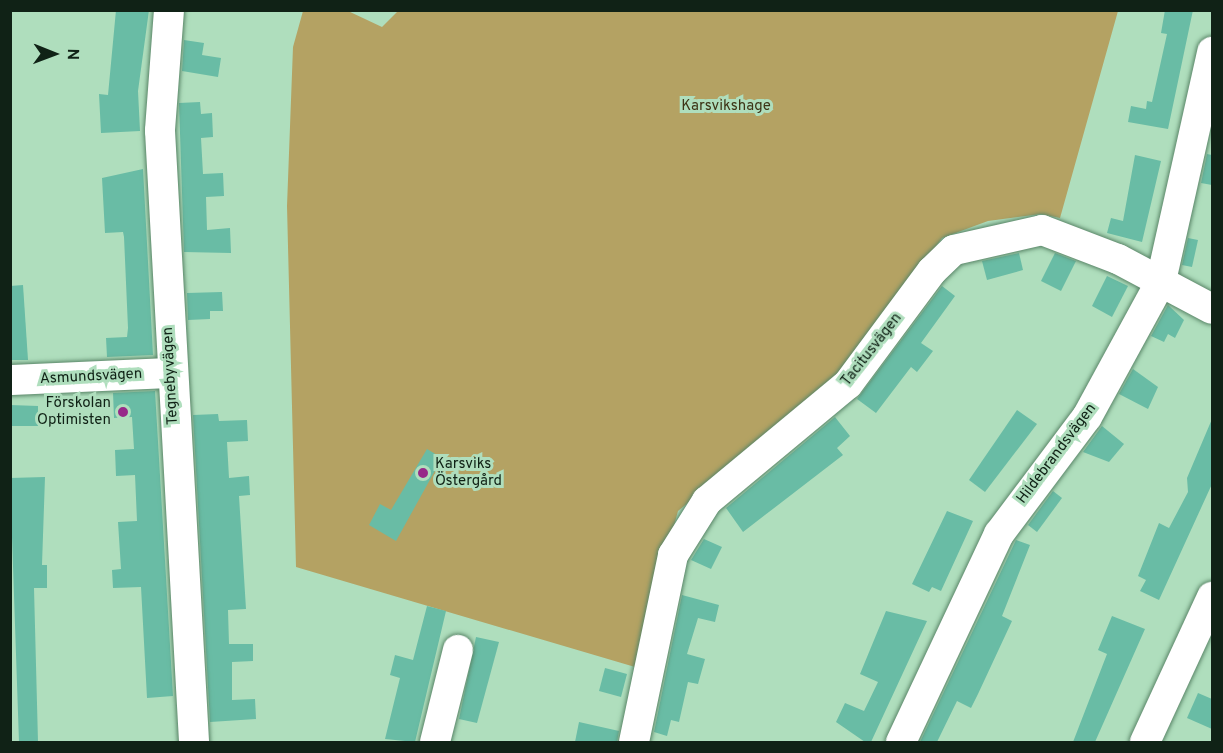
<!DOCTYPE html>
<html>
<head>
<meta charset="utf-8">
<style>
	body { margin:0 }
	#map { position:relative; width:1223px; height:753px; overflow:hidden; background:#afdebd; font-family:Overpass,sans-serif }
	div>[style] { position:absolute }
	.green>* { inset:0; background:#b4a263 }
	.building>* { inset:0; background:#69bca5 }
	.roads { filter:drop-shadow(0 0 2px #598567) drop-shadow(0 0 2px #598567) }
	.minor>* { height:30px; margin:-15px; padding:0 15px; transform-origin:15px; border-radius:15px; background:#fff }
	.dots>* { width:16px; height:16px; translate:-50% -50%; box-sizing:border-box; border:3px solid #afdebd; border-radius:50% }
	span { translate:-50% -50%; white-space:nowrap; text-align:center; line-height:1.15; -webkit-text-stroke:6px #afdebd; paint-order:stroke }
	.park-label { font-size:15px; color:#3e3517 }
	.street-label { font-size:15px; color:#102216 }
	.poi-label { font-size:15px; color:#102216 }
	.right { translate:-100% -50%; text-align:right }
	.left { translate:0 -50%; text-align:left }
	.frame { position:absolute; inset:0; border:12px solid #102216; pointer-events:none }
	.north { position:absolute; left:24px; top:24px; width:60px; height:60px; -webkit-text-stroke:4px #afdebd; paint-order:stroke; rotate:91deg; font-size:16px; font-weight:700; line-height:24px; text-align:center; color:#102216 }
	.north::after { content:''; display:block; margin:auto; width:21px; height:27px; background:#102216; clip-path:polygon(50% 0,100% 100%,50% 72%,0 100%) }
</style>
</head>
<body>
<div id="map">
	<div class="green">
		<i style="clip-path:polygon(399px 10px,1118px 11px,1060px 218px,1041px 214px,988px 221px,942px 238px,843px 375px,678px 511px,635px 667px,296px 567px,287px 206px,293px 47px,303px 11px,348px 11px,382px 27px)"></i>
	</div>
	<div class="building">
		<i style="clip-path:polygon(116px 10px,149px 10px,138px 91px,140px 131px,101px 133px,99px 94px,108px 95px)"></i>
		<i style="clip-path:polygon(1165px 10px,1193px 10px,1168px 129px,1128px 122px,1131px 106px,1146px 109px,1147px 101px,1152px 102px,1167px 34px,1161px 33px)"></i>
		<i style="clip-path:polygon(184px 40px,204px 43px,202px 55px,221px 58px,218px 77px,182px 71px)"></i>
		<i style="clip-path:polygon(200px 102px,201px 114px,212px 113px,213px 137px,201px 138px,203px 174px,223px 173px,224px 196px,206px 197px,207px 230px,230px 228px,231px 253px,184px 252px,179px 103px)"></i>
		<i style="clip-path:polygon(1207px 154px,1212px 155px,1212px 185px,1201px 183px)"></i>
		<i style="clip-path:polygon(1135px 155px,1161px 161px,1142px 242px,1107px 233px,1111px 218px,1123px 221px)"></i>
		<i style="clip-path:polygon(143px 169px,153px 355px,107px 357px,106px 338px,127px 337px,128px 328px,124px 237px,123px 232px,105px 233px,102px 178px)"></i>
		<i style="clip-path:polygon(1188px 238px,1198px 240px,1192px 267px,1182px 265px)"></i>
		<i style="clip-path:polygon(1019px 253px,1023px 270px,987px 280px,982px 261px)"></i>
		<i style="clip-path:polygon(1055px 253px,1076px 261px,1061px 291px,1041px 281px)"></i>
		<i style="clip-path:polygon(1107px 276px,1128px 286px,1112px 317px,1092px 306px)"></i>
		<i style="clip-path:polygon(23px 285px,28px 360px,10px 360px,10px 286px)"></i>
		<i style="clip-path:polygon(942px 286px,955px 296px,921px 343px,933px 351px,917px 372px,911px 367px,876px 413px,857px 399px)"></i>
		<i style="clip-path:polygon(222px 292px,223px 311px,210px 311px,210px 319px,188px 320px,187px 293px)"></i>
		<i style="clip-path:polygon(1168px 305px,1184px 320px,1175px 338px,1168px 334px,1164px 342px,1151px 336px)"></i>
		<i style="clip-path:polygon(1133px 369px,1158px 387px,1148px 409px,1119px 394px)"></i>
		<i style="clip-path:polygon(155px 391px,173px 696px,147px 698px,141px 587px,113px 588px,112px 570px,121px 569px,118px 522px,137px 521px,135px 475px,116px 476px,115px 450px,134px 449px,132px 417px,114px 418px,113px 393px)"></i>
		<i style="clip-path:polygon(10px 405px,38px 406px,38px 426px,10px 426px)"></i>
		<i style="clip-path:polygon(1017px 410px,1037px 424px,985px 492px,969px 480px)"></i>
		<i style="clip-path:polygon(218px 414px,219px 421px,247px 420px,248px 441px,227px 442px,229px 478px,249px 476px,250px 495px,239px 496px,246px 609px,228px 610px,229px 644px,253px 644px,253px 661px,232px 662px,232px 700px,255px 699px,256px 719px,210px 722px,193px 415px)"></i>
		<i style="clip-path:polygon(835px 417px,850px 436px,837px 448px,843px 455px,743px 532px,726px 508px)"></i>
		<i style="clip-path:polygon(1212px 419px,1212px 484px,1159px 600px,1140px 591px,1146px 580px,1138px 576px,1159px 523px,1169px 528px,1188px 492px,1187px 478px)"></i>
		<i style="clip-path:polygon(1102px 426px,1124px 444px,1109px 462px,1083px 452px)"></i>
		<i style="clip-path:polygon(427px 449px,442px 458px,396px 541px,369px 525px,380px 504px,391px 510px)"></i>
		<i style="clip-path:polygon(45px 477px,42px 565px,47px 565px,47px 588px,34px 588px,38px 742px,19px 742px,10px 478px)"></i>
		<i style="clip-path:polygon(1053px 491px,1062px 498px,1037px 532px,1028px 525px)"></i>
		<i style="clip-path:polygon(947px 511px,973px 521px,941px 591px,932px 587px,929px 592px,912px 584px)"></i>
		<i style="clip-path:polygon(704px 539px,722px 547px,711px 569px,691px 560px)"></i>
		<i style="clip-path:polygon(1016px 540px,1030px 545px,1002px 616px,1012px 621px,978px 694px,971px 708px,957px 701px,937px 742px,920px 742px)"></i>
		<i style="clip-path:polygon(682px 595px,719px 605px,715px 622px,698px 618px,687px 654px,705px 659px,698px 684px,688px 682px,679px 722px,671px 720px,667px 736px,654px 732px)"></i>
		<i style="clip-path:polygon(427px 606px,446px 611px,415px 742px,385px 739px,400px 678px,390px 675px,395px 655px,413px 660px)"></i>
		<i style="clip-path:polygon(886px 611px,927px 621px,871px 742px,865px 742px,836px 722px,845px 703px,864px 711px,878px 682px,860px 674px)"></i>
		<i style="clip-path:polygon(1112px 616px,1145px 629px,1095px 742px,1073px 742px,1107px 654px,1098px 650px)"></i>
		<i style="clip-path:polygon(476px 637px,499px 642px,477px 723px,459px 719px)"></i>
		<i style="clip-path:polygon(605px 668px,627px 674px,621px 697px,599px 691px)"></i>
		<i style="clip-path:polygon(1198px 693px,1212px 699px,1212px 729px,1187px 718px)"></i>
		<i style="clip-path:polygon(579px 722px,619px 731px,617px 742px,575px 742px)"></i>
	</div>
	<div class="roads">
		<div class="minor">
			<i style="left:169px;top:10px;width:121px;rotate:94.3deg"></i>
			<i style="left:160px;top:131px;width:612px;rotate:86.81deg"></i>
			<i style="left:10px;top:380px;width:161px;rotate:-2.5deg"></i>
			<i style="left:435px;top:742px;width:95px;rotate:-76deg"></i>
			<i style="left:634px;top:742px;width:191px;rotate:-78.2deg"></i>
			<i style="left:673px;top:555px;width:64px;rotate:-57.8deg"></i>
			<i style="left:707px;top:501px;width:183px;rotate:-39.7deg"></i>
			<i style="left:848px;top:384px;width:141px;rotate:-53.4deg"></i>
			<i style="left:932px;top:271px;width:30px;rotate:-44deg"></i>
			<i style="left:954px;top:250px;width:90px;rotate:-12.8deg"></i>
			<i style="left:1042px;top:230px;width:81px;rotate:20.9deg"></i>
			<i style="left:1118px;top:259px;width:106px;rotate:28deg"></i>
			<i style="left:901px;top:742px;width:230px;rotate:-64.8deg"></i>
			<i style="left:999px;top:534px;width:146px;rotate:-53.1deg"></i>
			<i style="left:1087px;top:417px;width:155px;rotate:-61.4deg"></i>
			<i style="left:1161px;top:281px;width:235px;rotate:-77.4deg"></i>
			<i style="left:1145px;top:742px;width:160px;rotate:-65.2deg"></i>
		</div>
	</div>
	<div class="dots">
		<i style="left:123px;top:412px;background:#972989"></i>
		<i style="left:423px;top:473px;background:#972989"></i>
	</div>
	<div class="park-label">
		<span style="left:726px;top:107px">Karsvikshage</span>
	</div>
	<div class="street-label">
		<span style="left:872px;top:350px;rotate:-52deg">Tacitusvägen</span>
		<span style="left:171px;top:376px;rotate:-93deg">Tegnebyvägen</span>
		<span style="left:91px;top:377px;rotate:-3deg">Asmundsvägen</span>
		<span style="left:1057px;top:454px;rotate:-53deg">Hildebrandsvägen</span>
	</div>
	<div class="poi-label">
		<span class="right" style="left:111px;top:412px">Förskolan<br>Optimisten</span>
		<span class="left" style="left:435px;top:473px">Karsviks<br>Östergård</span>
	</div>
	<div class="frame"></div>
	<div class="north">N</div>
</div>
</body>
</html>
